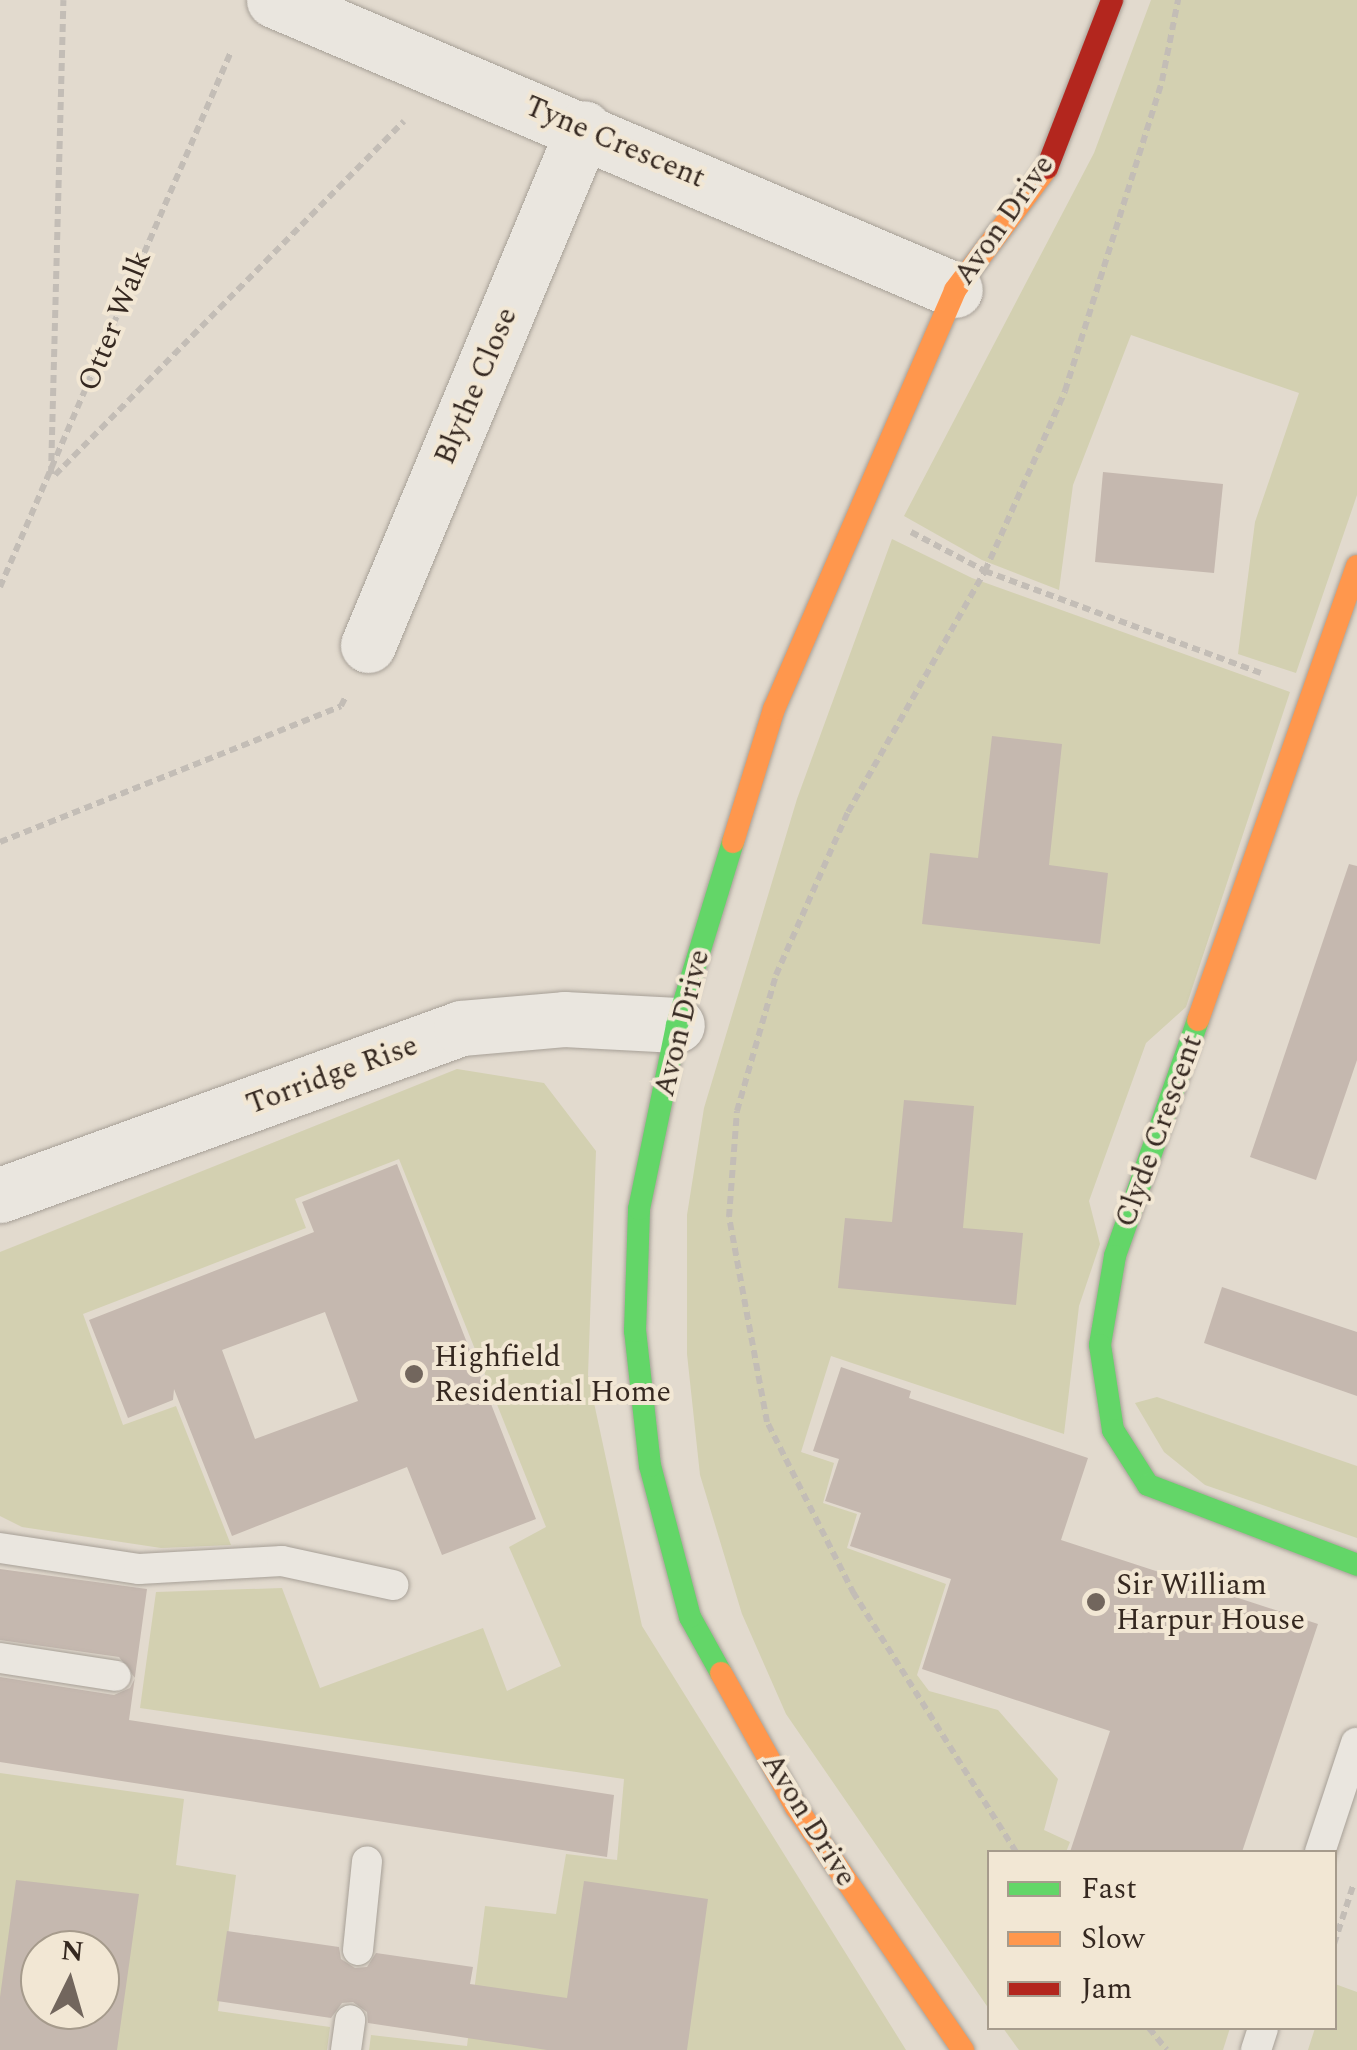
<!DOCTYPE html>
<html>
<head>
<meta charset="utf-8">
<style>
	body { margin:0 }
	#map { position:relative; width:1357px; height:2050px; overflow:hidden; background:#e2dace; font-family:Spectral,serif }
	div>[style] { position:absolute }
	.green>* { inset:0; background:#d3d0b1 }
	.building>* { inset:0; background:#c5b8af }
	.path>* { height:6px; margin-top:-3px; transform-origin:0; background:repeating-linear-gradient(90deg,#c3bdb6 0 8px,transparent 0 13px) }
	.roads { filter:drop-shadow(0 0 2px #a7a097) drop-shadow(0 0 2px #a7a097) }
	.lane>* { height:30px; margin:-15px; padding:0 15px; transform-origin:15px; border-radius:15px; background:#eae6df }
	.street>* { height:55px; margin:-27.5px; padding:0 27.5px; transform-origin:27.5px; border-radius:27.5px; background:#eae6df }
	.fast>* { height:22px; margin:-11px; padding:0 11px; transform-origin:11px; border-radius:11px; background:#63d668 }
	.slow>* { height:22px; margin:-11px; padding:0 11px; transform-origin:11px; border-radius:11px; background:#ff974d }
	.jam>* { height:22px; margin:-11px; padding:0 11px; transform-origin:11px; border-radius:11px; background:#b3261e }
	.dots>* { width:28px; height:28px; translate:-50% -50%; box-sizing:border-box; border:5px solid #f2e7d4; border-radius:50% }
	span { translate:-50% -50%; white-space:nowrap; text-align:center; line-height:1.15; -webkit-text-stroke:8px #f2e7d4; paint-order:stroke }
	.street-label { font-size:30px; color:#352820 }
	.poi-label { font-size:30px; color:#352820 }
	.left { translate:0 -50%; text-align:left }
	.legend { position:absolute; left:987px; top:1850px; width:350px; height:180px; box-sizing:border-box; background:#f2e7d4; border:2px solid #a69b8c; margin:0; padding:12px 18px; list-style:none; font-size:30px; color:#352820 }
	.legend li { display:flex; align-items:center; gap:20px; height:50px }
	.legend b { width:50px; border:2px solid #a69b8c }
	.north { position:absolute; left:20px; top:1930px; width:100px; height:100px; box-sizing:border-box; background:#f2e7d4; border:2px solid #a69b8c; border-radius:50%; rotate:5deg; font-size:28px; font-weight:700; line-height:40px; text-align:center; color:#352820 }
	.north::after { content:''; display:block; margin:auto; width:35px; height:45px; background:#72665d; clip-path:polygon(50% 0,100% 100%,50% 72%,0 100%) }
</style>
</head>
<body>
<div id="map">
	<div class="green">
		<i style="clip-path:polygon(1151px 0,1357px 0,1357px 495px,1296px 673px,1238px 654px,1255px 522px,1299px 393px,1131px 335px,1073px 485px,1059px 590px,982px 560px,904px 516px,1094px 153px)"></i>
		<i style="clip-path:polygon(892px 539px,972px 578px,1290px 692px,1186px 1007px,1146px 1043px,1089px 1201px,1100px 1244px,1079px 1306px,1064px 1434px,831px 1356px,801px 1452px,834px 1463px,823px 1503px,857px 1514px,847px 1548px,946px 1584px,917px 1675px,929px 1691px,998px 1710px,1058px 1779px,1044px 1830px,1070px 1842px,1066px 1852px,989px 1852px,989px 2009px,786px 1714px,742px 1614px,700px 1475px,687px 1354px,687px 1215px,704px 1108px,797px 799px)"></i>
		<i style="clip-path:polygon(457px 1069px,544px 1083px,596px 1151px,588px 1375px,642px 1626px,906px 2050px,369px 2050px,371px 2035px,467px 2046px,485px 1906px,556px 1914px,566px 1854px,617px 1860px,624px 1779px,140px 1708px,156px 1592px,282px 1588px,320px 1688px,483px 1628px,507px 1691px,561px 1666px,509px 1547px,546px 1527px,399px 1159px,295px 1199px,306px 1228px,83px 1314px,123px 1425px,176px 1406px,231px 1545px,161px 1548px,22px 1527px,0 1516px,0 1252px)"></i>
		<i style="clip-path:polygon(1157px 1397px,1357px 1466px,1357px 1538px,1205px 1485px,1164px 1452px,1135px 1403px)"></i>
		<i style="clip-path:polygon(evenodd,0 1773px,184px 1799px,176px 1865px,236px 1875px,218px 2011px,330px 2027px,327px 2050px,0 2050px,0 1773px,40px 1950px,100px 1950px,100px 2010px,40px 2010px,40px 1950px)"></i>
		<i style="clip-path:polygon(1335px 1984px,1357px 1992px,1357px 2050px,1308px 2050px,1315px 2028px,1334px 2028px)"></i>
		<i style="clip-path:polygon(1003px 2028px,1230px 2028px,1223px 2050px,1019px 2050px)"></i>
	</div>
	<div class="building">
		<i style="clip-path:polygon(1103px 472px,1223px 484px,1214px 573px,1095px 562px)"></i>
		<i style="clip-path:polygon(992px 736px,1062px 744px,1049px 865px,1108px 873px,1100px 944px,922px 924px,930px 853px,978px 858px)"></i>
		<i style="clip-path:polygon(1349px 864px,1357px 866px,1357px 1060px,1316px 1180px,1250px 1157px)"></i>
		<i style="clip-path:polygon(904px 1100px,974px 1106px,963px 1228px,1023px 1233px,1016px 1305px,838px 1288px,845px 1218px,892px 1222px)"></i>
		<i style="clip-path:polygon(evenodd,397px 1164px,536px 1519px,442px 1555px,407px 1467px,232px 1536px,174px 1389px,173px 1400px,128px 1418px,89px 1320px,314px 1232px,302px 1202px,397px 1164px,325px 1312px,358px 1401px,255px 1439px,222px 1350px,325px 1312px)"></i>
		<i style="clip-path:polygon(1222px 1287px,1357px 1332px,1357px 1396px,1204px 1343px)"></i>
		<i style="clip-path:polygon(841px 1367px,911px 1391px,909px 1398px,1088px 1458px,1061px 1540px,1318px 1624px,1242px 1852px,1070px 1852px,1110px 1731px,922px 1669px,951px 1579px,850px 1546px,861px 1513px,825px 1501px,839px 1459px,813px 1451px)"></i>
		<i style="clip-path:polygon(0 1569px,147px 1589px,129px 1720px,614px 1795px,607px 1857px,0 1762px,0 1677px,114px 1695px,130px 1688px,135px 1678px,119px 1657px,0 1640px)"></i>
		<i style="clip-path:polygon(evenodd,16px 1880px,139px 1894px,117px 2050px,0 2050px,0 1997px,16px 1880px,40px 1950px,100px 1950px,100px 2010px,40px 2010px,40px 1950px)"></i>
		<i style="clip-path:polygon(584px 1881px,708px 1899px,687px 2050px,547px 2050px,368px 2023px,367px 2012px,353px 2002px,342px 2003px,331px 2018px,217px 2001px,227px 1931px,339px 1947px,341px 1959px,355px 1968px,367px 1967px,376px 1953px,473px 1967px,470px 1984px,567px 1998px)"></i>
	</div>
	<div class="path">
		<i style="left:51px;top:474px;width:474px;rotate:-88.5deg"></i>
		<i style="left:55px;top:475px;width:497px;rotate:-45.4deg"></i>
		<i style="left:911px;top:532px;width:84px;rotate:27.8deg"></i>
		<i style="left:985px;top:571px;width:294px;rotate:20.3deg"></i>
		<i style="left:0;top:587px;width:581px;rotate:-66.66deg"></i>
		<i style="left:0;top:842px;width:367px;rotate:-21.7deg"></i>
		<i style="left:341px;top:706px;width:11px;rotate:-63deg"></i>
		<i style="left:1016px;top:1852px;width:305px;rotate:-122.1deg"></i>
		<i style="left:854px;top:1594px;width:193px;rotate:-116.8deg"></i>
		<i style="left:767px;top:1422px;width:208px;rotate:-100.5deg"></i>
		<i style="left:729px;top:1217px;width:106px;rotate:-85.7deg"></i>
		<i style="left:737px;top:1111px;width:141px;rotate:-74deg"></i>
		<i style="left:776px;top:975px;width:178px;rotate:-66.2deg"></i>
		<i style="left:848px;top:812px;width:277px;rotate:-60.4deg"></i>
		<i style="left:985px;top:571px;width:197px;rotate:-66deg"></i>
		<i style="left:1065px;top:391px;width:325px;rotate:-72.6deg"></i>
		<i style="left:1162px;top:81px;width:83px;rotate:-78.8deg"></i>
		<i style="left:1334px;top:1944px;width:61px;rotate:-71.9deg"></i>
		<i style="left:1149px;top:2028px;width:28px;rotate:51deg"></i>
	</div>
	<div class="roads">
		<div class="lane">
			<i style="left:0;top:1548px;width:141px;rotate:8.6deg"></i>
			<i style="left:139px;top:1569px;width:143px;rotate:-3.2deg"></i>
			<i style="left:282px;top:1561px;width:114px;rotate:12.2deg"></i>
			<i style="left:0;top:1658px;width:117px;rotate:8.8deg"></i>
			<i style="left:1320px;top:1852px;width:115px;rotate:-71.7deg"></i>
			<i style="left:358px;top:1950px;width:89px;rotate:-84.2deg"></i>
			<i style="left:346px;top:2050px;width:30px;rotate:-82deg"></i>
			<i style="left:1256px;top:2050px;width:23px;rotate:-72deg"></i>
		</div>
		<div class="street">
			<i style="left:274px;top:0;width:740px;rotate:23.07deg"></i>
			<i style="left:368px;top:645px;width:560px;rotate:-67.33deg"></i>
			<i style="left:0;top:1195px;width:490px;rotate:-19.9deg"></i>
			<i style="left:461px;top:1028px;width:103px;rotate:-5deg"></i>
			<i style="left:564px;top:1019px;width:113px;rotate:3deg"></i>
		</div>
		<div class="fast">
			<i style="left:1198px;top:1020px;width:250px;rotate:109.4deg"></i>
			<i style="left:1115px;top:1256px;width:90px;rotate:99.6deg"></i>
			<i style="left:1100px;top:1345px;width:86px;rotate:81.3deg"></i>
			<i style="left:1113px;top:1430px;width:65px;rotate:57.5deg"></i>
			<i style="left:1148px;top:1485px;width:224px;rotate:20.9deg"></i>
			<i style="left:721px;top:1673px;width:64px;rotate:-119deg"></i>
			<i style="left:690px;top:1617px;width:156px;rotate:-104.8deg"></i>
			<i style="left:650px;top:1466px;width:136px;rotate:-96.3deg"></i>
			<i style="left:635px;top:1331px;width:122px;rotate:-88.1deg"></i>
			<i style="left:639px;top:1209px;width:188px;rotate:-78.3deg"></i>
			<i style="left:677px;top:1025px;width:191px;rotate:-73deg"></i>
		</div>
		<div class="slow">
			<i style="left:733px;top:842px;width:139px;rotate:-72.9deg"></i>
			<i style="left:774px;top:709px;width:456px;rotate:-66.6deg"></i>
			<i style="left:955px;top:290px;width:153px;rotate:-53deg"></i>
			<i style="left:1198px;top:1020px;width:481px;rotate:-70.7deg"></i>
			<i style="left:721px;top:1673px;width:154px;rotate:60.8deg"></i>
			<i style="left:796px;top:1807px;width:295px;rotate:55.5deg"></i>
		</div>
		<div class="jam">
			<i style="left:1047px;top:168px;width:180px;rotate:-68.8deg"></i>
		</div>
	</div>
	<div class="dots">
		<i style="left:414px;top:1374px;background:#72665d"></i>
		<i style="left:1096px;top:1602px;background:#72665d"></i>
	</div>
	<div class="street-label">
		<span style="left:615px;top:142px;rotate:23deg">Tyne Crescent</span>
		<span style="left:1004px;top:220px;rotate:-55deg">Avon Drive</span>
		<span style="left:115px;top:321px;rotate:-68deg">Otter Walk</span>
		<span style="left:476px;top:386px;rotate:-67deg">Blythe Close</span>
		<span style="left:682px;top:1023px;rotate:-76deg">Avon Drive</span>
		<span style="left:332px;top:1075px;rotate:-20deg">Torridge Rise</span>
		<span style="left:1159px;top:1131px;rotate:-70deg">Clyde Crescent</span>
		<span style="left:809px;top:1820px;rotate:58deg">Avon Drive</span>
	</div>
	<div class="poi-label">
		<span class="left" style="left:434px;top:1374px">Highfield<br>Residential Home</span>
		<span class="left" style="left:1116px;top:1602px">Sir William<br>Harpur House</span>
	</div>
	<ul class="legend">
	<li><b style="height:12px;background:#63d668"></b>Fast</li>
	<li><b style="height:12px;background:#ff974d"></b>Slow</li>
	<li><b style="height:12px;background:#b3261e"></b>Jam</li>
	</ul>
	<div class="north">N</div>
</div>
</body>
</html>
